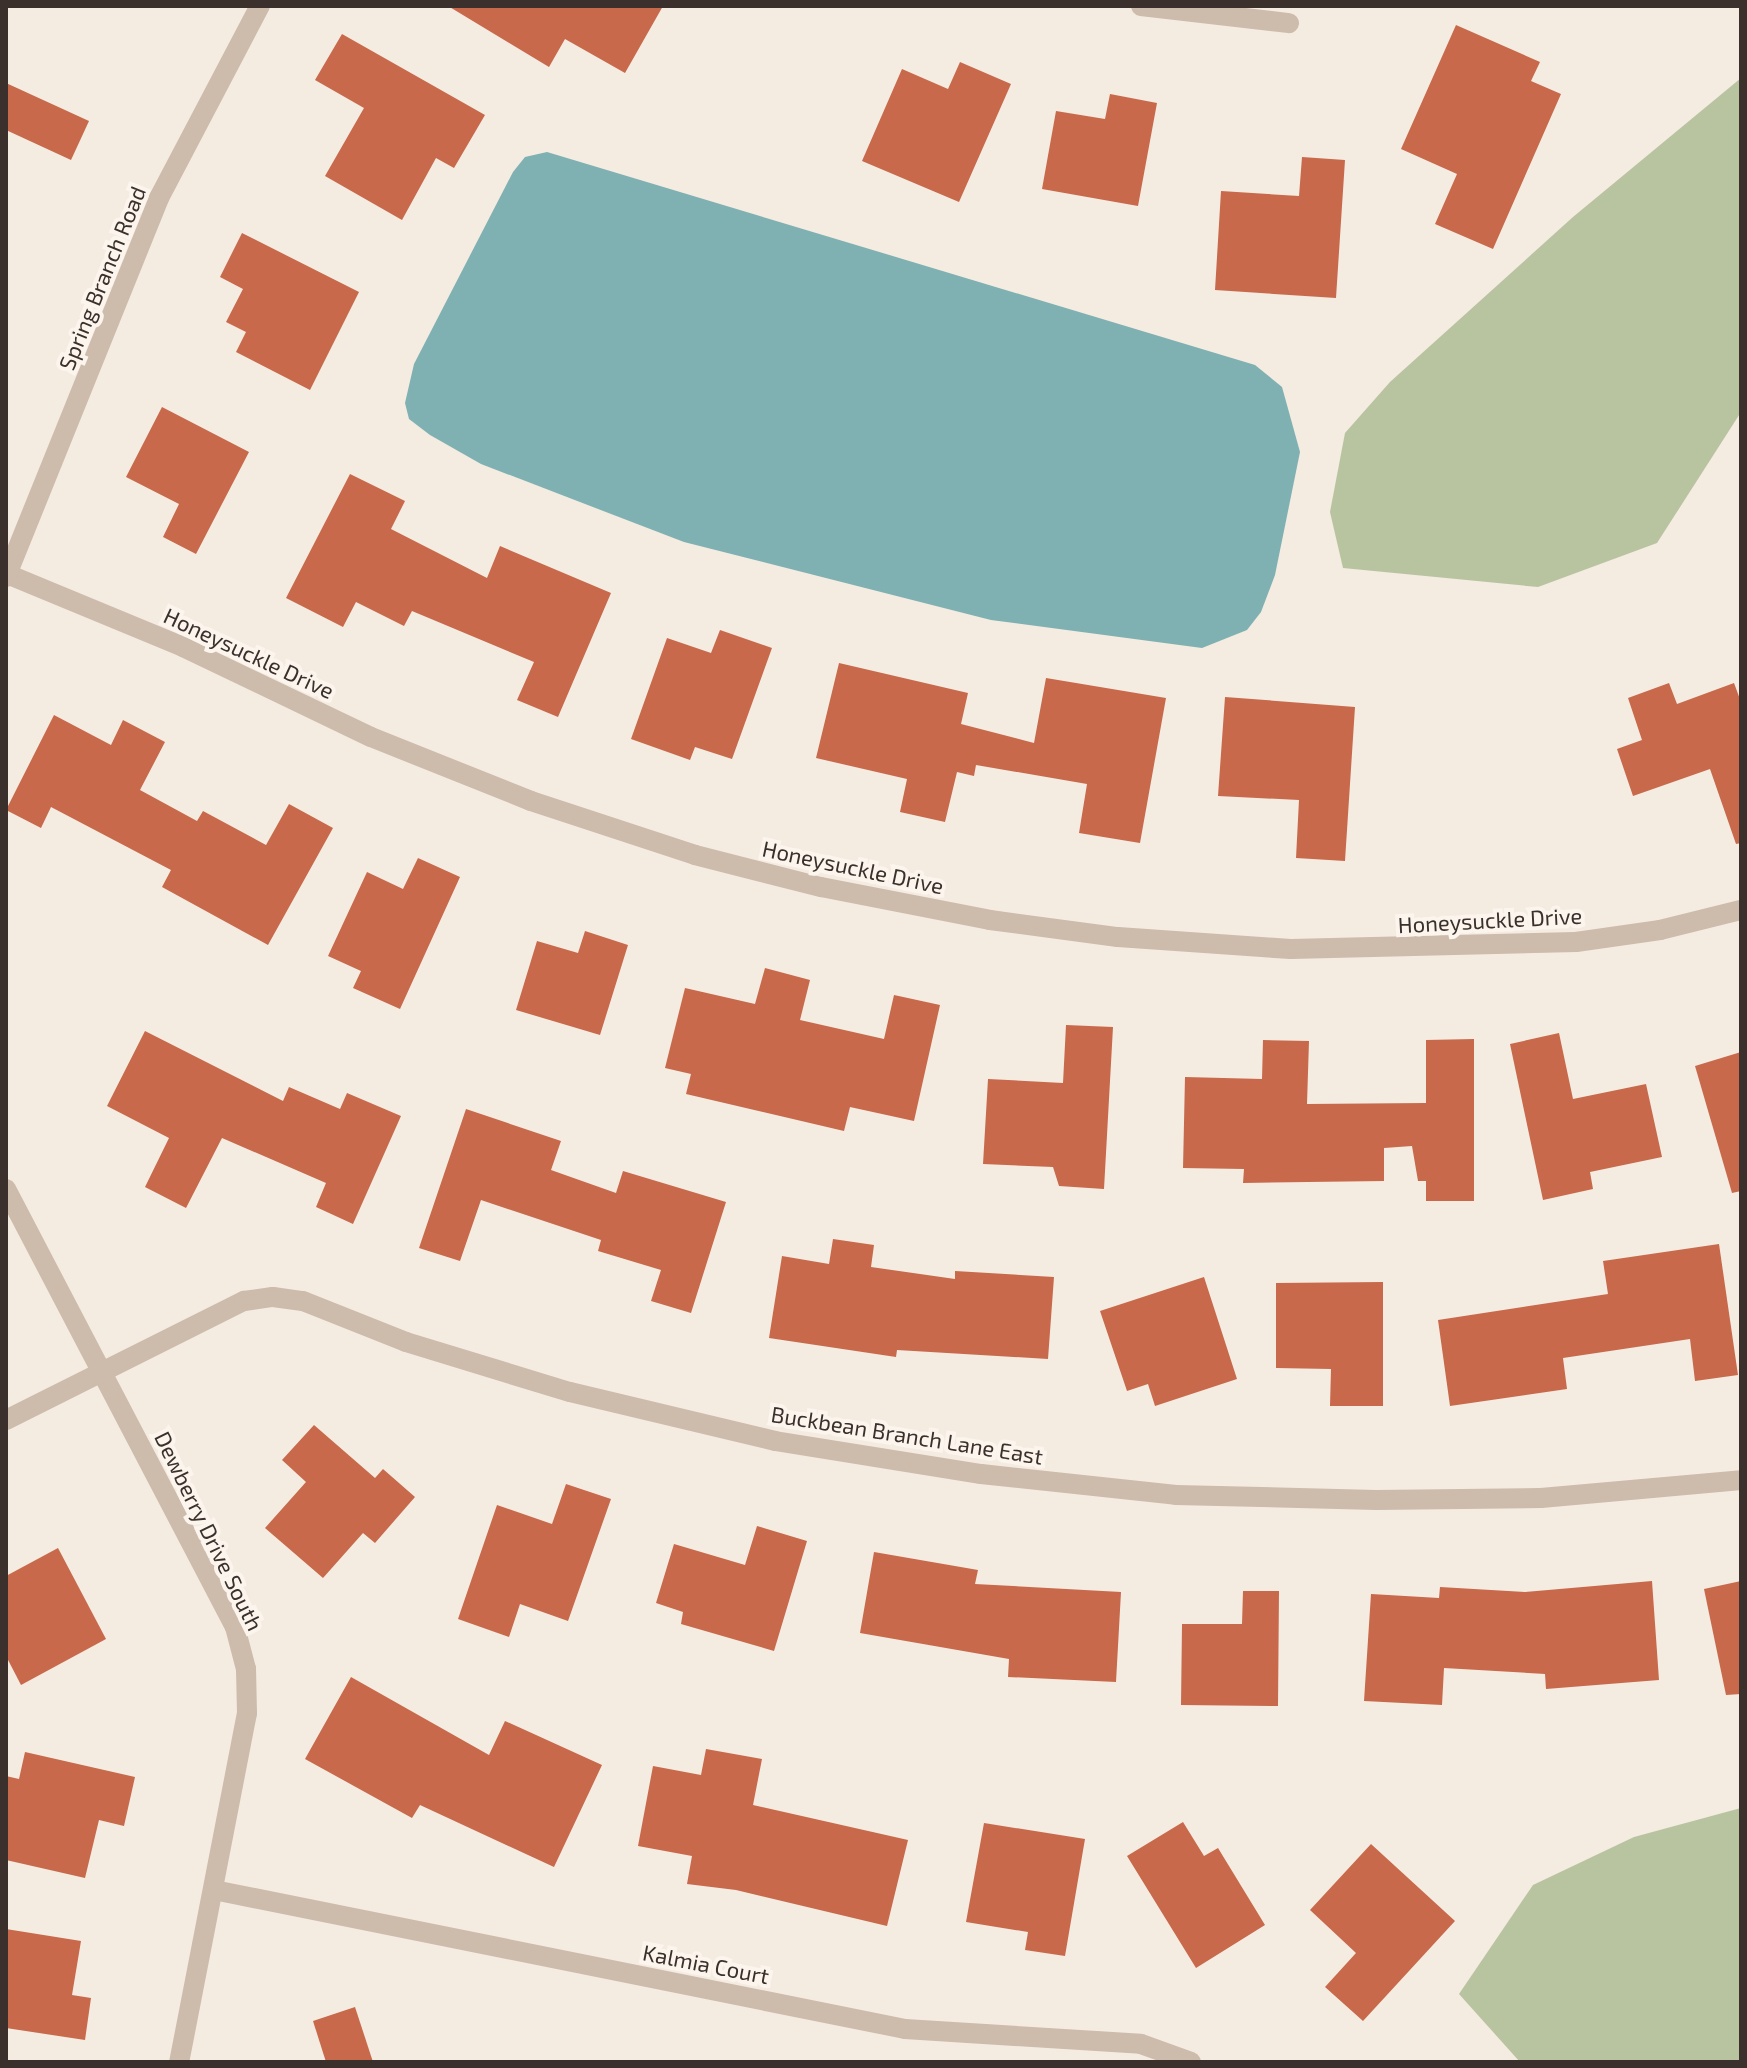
<!DOCTYPE html>
<html>
<head>
<meta charset="utf-8">
<style>
	body { margin:0 }
	#map { position:relative; width:1747px; height:2068px; overflow:hidden; background:#f4ebe1; font-family:"Exo 2",sans-serif }
	div>[style] { position:absolute }
	.green>* { inset:0; background:#b8c4a0 }
	.water>* { inset:0; background:#7fb0b2 }
	.building>* { inset:0; background:#c8694b }
	.minor>* { height:20px; margin:-10px; padding:0 10px; transform-origin:10px; border-radius:10px; background:#cdbbac }
	span { translate:-50% -50%; white-space:nowrap; text-align:center; line-height:1.15; -webkit-text-stroke:8px #fbf5ee; paint-order:stroke }
	.street-label { font-size:22px; color:#3b302b }
	.frame { position:absolute; inset:0; border:8px solid #3b302b; pointer-events:none }
</style>
</head>
<body>
<div id="map">
	<div class="green">
		<i style="clip-path:polygon(1741px 78px,1741px 412px,1657px 543px,1538px 587px,1343px 568px,1330px 512px,1345px 433px,1390px 382px,1573px 217px)"></i>
		<i style="clip-path:polygon(1741px 1808px,1741px 2062px,1520px 2062px,1459px 1994px,1533px 1885px,1634px 1837px)"></i>
	</div>
	<div class="water">
		<i style="clip-path:polygon(547px 152px,1255px 365px,1282px 387px,1300px 452px,1275px 575px,1261px 612px,1247px 630px,1202px 648px,991px 620px,684px 542px,481px 464px,430px 435px,409px 419px,405px 403px,414px 364px,513px 172px,525px 157px)"></i>
	</div>
	<div class="building">
		<i style="clip-path:polygon(448px 6px,663px 6px,625px 73px,565px 39px,549px 67px)"></i>
		<i style="clip-path:polygon(1456px 25px,1540px 62px,1531px 81px,1561px 94px,1493px 249px,1435px 224px,1457px 174px,1401px 149px)"></i>
		<i style="clip-path:polygon(342px 34px,485px 115px,454px 168px,436px 158px,402px 220px,325px 176px,364px 108px,315px 80px)"></i>
		<i style="clip-path:polygon(960px 62px,1011px 84px,959px 202px,862px 161px,902px 69px,948px 89px)"></i>
		<i style="clip-path:polygon(6px 83px,89px 121px,71px 160px,6px 130px)"></i>
		<i style="clip-path:polygon(1110px 94px,1157px 103px,1138px 206px,1042px 189px,1056px 111px,1105px 119px)"></i>
		<i style="clip-path:polygon(1302px 157px,1345px 160px,1336px 298px,1215px 290px,1221px 191px,1299px 196px)"></i>
		<i style="clip-path:polygon(242px 233px,359px 292px,310px 390px,236px 352px,246px 332px,226px 322px,243px 289px,220px 277px)"></i>
		<i style="clip-path:polygon(162px 407px,249px 452px,196px 554px,163px 537px,179px 504px,126px 477px)"></i>
		<i style="clip-path:polygon(350px 474px,405px 501px,391px 529px,487px 578px,500px 546px,611px 593px,558px 717px,517px 700px,534px 662px,412px 611px,404px 626px,356px 602px,343px 627px,286px 598px)"></i>
		<i style="clip-path:polygon(720px 630px,772px 648px,732px 759px,695px 747px,690px 760px,631px 739px,667px 638px,711px 653px)"></i>
		<i style="clip-path:polygon(839px 663px,968px 693px,961px 724px,1034px 743px,1046px 678px,1166px 698px,1140px 843px,1079px 833px,1087px 784px,976px 765px,974px 776px,957px 772px,945px 822px,900px 812px,907px 779px,816px 758px)"></i>
		<i style="clip-path:polygon(1669px 683px,1677px 704px,1734px 683px,1741px 702px,1741px 843px,1736px 844px,1710px 769px,1633px 796px,1617px 749px,1642px 740px,1628px 698px)"></i>
		<i style="clip-path:polygon(1225px 697px,1355px 707px,1345px 861px,1296px 858px,1299px 800px,1218px 796px)"></i>
		<i style="clip-path:polygon(54px 715px,111px 745px,123px 720px,165px 742px,140px 790px,197px 821px,203px 811px,266px 845px,289px 804px,333px 828px,268px 945px,162px 887px,171px 870px,51px 807px,41px 828px,6px 810px)"></i>
		<i style="clip-path:polygon(418px 858px,460px 877px,400px 1009px,353px 988px,361px 971px,328px 956px,367px 872px,403px 889px)"></i>
		<i style="clip-path:polygon(585px 931px,628px 945px,600px 1035px,516px 1010px,537px 941px,578px 953px)"></i>
		<i style="clip-path:polygon(765px 968px,810px 980px,800px 1020px,884px 1039px,894px 995px,940px 1005px,914px 1121px,850px 1107px,844px 1131px,686px 1094px,691px 1074px,665px 1068px,685px 988px,755px 1004px)"></i>
		<i style="clip-path:polygon(1066px 1025px,1113px 1027px,1104px 1189px,1059px 1186px,1053px 1167px,983px 1164px,988px 1079px,1063px 1083px)"></i>
		<i style="clip-path:polygon(145px 1031px,283px 1101px,289px 1087px,340px 1109px,347px 1093px,401px 1116px,353px 1224px,316px 1207px,326px 1183px,222px 1138px,186px 1208px,145px 1187px,169px 1138px,107px 1106px)"></i>
		<i style="clip-path:polygon(1559px 1033px,1573px 1099px,1646px 1084px,1662px 1157px,1590px 1172px,1593px 1189px,1543px 1200px,1510px 1044px)"></i>
		<i style="clip-path:polygon(1474px 1039px,1474px 1201px,1426px 1201px,1426px 1181px,1418px 1181px,1412px 1146px,1384px 1148px,1384px 1181px,1243px 1183px,1244px 1169px,1183px 1168px,1185px 1077px,1262px 1079px,1263px 1040px,1309px 1041px,1307px 1104px,1426px 1103px,1426px 1040px)"></i>
		<i style="clip-path:polygon(1741px 1052px,1741px 1191px,1732px 1193px,1695px 1066px)"></i>
		<i style="clip-path:polygon(466px 1109px,561px 1141px,551px 1170px,616px 1193px,623px 1171px,726px 1202px,691px 1313px,651px 1301px,661px 1270px,598px 1251px,601px 1240px,481px 1200px,460px 1261px,419px 1248px)"></i>
		<i style="clip-path:polygon(833px 1239px,874px 1245px,871px 1267px,955px 1279px,955px 1271px,1054px 1277px,1048px 1359px,897px 1350px,896px 1357px,769px 1338px,782px 1256px,829px 1264px)"></i>
		<i style="clip-path:polygon(1719px 1244px,1738px 1375px,1695px 1381px,1690px 1339px,1563px 1358px,1567px 1389px,1450px 1406px,1438px 1320px,1608px 1294px,1603px 1261px)"></i>
		<i style="clip-path:polygon(1204px 1277px,1237px 1379px,1155px 1406px,1148px 1384px,1127px 1391px,1100px 1311px)"></i>
		<i style="clip-path:polygon(1383px 1282px,1383px 1406px,1330px 1406px,1331px 1369px,1276px 1368px,1276px 1283px)"></i>
		<i style="clip-path:polygon(314px 1425px,375px 1478px,383px 1469px,415px 1497px,375px 1543px,363px 1533px,323px 1578px,265px 1528px,306px 1482px,282px 1460px)"></i>
		<i style="clip-path:polygon(566px 1484px,611px 1499px,568px 1621px,520px 1604px,509px 1637px,458px 1619px,497px 1505px,552px 1524px)"></i>
		<i style="clip-path:polygon(757px 1526px,807px 1541px,774px 1651px,681px 1624px,683px 1612px,656px 1603px,674px 1544px,745px 1565px)"></i>
		<i style="clip-path:polygon(58px 1548px,106px 1639px,21px 1685px,6px 1656px,6px 1576px)"></i>
		<i style="clip-path:polygon(874px 1552px,978px 1570px,975px 1584px,1121px 1592px,1116px 1682px,1008px 1677px,1009px 1659px,860px 1633px)"></i>
		<i style="clip-path:polygon(1652px 1581px,1659px 1680px,1546px 1689px,1545px 1674px,1444px 1668px,1442px 1705px,1364px 1701px,1371px 1594px,1439px 1598px,1440px 1587px,1525px 1592px)"></i>
		<i style="clip-path:polygon(1741px 1581px,1741px 1694px,1726px 1695px,1704px 1589px)"></i>
		<i style="clip-path:polygon(1243px 1591px,1279px 1591px,1278px 1706px,1181px 1705px,1182px 1624px,1242px 1624px)"></i>
		<i style="clip-path:polygon(351px 1677px,489px 1755px,505px 1721px,602px 1765px,554px 1867px,420px 1805px,412px 1818px,305px 1759px)"></i>
		<i style="clip-path:polygon(706px 1749px,762px 1759px,753px 1805px,908px 1840px,887px 1926px,736px 1890px,687px 1884px,692px 1856px,638px 1846px,653px 1766px,701px 1775px)"></i>
		<i style="clip-path:polygon(25px 1752px,135px 1777px,124px 1826px,99px 1820px,85px 1878px,6px 1860px,6px 1776px,19px 1779px)"></i>
		<i style="clip-path:polygon(1183px 1822px,1204px 1856px,1218px 1848px,1265px 1925px,1196px 1968px,1127px 1856px)"></i>
		<i style="clip-path:polygon(984px 1823px,1085px 1839px,1065px 1956px,1025px 1950px,1028px 1932px,966px 1922px)"></i>
		<i style="clip-path:polygon(1371px 1844px,1455px 1921px,1363px 2021px,1325px 1987px,1356px 1953px,1310px 1910px)"></i>
		<i style="clip-path:polygon(6px 1929px,81px 1941px,72px 1995px,91px 1998px,85px 2040px,6px 2028px)"></i>
		<i style="clip-path:polygon(355px 2007px,373px 2062px,326px 2062px,313px 2021px)"></i>
	</div>
	<div class="minor">
		<i style="left:1141px;top:6px;width:149px;rotate:6.6deg"></i>
		<i style="left:7px;top:574px;width:191px;rotate:22.5deg"></i>
		<i style="left:183px;top:647px;width:208px;rotate:25.6deg"></i>
		<i style="left:371px;top:737px;width:172px;rotate:21.8deg"></i>
		<i style="left:531px;top:801px;width:173px;rotate:18.2deg"></i>
		<i style="left:695px;top:855px;width:130px;rotate:14.3deg"></i>
		<i style="left:821px;top:887px;width:172px;rotate:11deg"></i>
		<i style="left:990px;top:920px;width:129px;rotate:7.6deg"></i>
		<i style="left:1118px;top:937px;width:173px;rotate:4deg"></i>
		<i style="left:1291px;top:949px;width:285px;rotate:-1.4deg"></i>
		<i style="left:1576px;top:942px;width:85px;rotate:-8.1deg"></i>
		<i style="left:1660px;top:930px;width:83px;rotate:-13.9deg"></i>
		<i style="left:6px;top:577px;width:409px;rotate:-68deg"></i>
		<i style="left:159px;top:198px;width:217px;rotate:-62.3deg"></i>
		<i style="left:6px;top:1189px;width:494px;rotate:62.4deg"></i>
		<i style="left:235px;top:1627px;width:43px;rotate:75.3deg"></i>
		<i style="left:246px;top:1669px;width:44px;rotate:88.7deg"></i>
		<i style="left:247px;top:1713px;width:356px;rotate:101deg"></i>
		<i style="left:6px;top:1420px;width:266px;rotate:-26.6deg"></i>
		<i style="left:244px;top:1301px;width:29px;rotate:-8deg"></i>
		<i style="left:273px;top:1297px;width:30px;rotate:8deg"></i>
		<i style="left:303px;top:1301px;width:111px;rotate:21.7deg"></i>
		<i style="left:406px;top:1342px;width:171px;rotate:17deg"></i>
		<i style="left:570px;top:1392px;width:211px;rotate:13.4deg"></i>
		<i style="left:775px;top:1441px;width:209px;rotate:9.1deg"></i>
		<i style="left:981px;top:1474px;width:196px;rotate:6.1deg"></i>
		<i style="left:1176px;top:1495px;width:200px;rotate:1.4deg"></i>
		<i style="left:1376px;top:1500px;width:165px;rotate:-0.7deg"></i>
		<i style="left:1541px;top:1498px;width:201px;rotate:-5.1deg"></i>
		<i style="left:214px;top:1890px;width:705px;rotate:11.37deg"></i>
		<i style="left:905px;top:2029px;width:236px;rotate:3.6deg"></i>
		<i style="left:1141px;top:2044px;width:53px;rotate:19.8deg"></i>
	</div>
	<div class="street-label">
		<span style="left:102px;top:278px;rotate:-68deg">Spring Branch Road</span>
		<span style="left:249px;top:653px;rotate:25deg">Honeysuckle Drive</span>
		<span style="left:853px;top:867px;rotate:12deg">Honeysuckle Drive</span>
		<span style="left:1490px;top:920px;rotate:-3deg">Honeysuckle Drive</span>
		<span style="left:907px;top:1435px;rotate:9deg">Buckbean Branch Lane East</span>
		<span style="left:209px;top:1531px;rotate:64deg">Dewberry Drive South</span>
		<span style="left:706px;top:1964px;rotate:11deg">Kalmia Court</span>
	</div>
	<div class="frame"></div>
</div>
</body>
</html>
